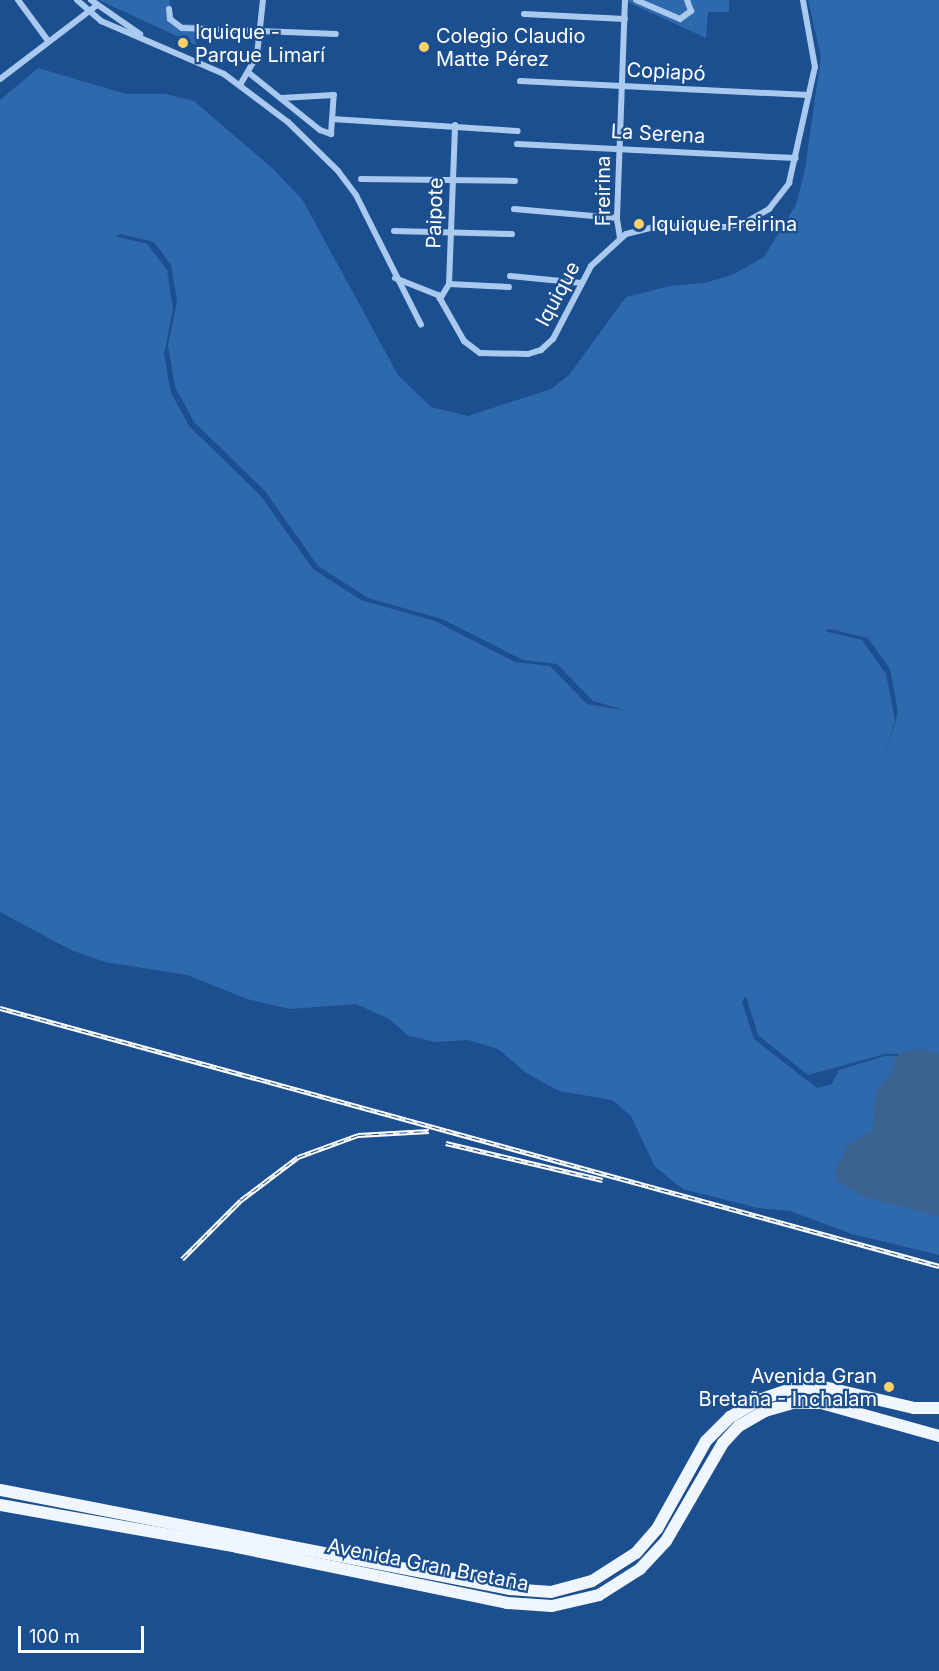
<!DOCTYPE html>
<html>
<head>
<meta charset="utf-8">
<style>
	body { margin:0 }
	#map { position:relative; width:939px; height:1671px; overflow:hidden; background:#1b4f8f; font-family:Inter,sans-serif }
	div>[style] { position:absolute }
	.green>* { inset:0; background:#2e69ad }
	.water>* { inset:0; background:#3c6290 }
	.street>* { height:6px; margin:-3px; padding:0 3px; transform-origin:3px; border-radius:3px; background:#a9c9ee }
	.primary>* { height:12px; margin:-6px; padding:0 6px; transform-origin:6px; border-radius:6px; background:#f0f6ff }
	.rail>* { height:4.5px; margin-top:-2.25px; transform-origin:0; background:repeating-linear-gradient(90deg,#1b4f8f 0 7px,#fff 0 14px); box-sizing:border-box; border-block:2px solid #fff }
	.dots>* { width:16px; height:16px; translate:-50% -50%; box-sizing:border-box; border:3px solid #1b4f8f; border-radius:50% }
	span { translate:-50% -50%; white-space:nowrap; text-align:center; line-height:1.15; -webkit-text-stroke:4.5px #1b4f8f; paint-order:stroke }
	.poi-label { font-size:20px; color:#fff }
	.left { translate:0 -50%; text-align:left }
	.right { translate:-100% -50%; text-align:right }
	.street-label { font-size:20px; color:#fff }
	.scale { position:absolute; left:18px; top:1626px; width:126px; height:27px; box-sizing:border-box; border:3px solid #fff; border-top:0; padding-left:8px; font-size:18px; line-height:21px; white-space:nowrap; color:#fff; -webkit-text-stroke:4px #1b4f8f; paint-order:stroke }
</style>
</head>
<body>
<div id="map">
	<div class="green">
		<i style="clip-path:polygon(99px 0,169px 0,175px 24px,196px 24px,196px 45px)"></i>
		<i style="clip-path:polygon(623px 0,729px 0,729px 12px,708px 12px,706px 38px)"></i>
		<i style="clip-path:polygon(evenodd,808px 0,939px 0,939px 1062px,922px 1053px,885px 1054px,808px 1075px,758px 1035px,746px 996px,742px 1002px,754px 1039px,817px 1088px,832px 1084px,839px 1070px,885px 1056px,922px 1055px,939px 1064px,939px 1255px,852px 1234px,790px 1211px,758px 1208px,683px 1189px,655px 1167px,631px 1116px,612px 1100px,559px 1091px,526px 1073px,498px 1049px,468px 1040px,436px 1042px,409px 1036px,389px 1019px,356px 1004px,290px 1009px,247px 999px,187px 975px,105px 962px,71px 950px,0 912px,0 100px,38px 68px,126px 94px,166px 94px,194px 101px,272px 168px,302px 199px,398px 375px,431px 407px,468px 416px,551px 389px,569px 375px,626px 297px,670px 286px,705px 283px,734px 274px,764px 257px,796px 205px,805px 169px,821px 57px,808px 0,121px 234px,154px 242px,171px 265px,177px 301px,168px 346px,175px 387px,194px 422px,265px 491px,318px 566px,368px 598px,442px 619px,523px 660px,557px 664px,593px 701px,628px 711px,587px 704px,550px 666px,515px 662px,435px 621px,361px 600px,313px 569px,260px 495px,189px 426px,171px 393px,164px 354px,173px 309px,167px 270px,147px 244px,115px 236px,121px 234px,808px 0,830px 629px,868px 638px,890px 669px,898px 712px,883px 765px,895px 720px,886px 674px,862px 640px,824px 631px,830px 629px)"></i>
	</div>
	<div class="water">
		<i style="clip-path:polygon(922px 1049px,939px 1054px,939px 1216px,865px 1197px,838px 1181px,834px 1172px,848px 1145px,873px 1130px,876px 1091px,890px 1076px,896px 1058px,901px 1052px)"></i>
	</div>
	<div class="street">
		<i style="left:18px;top:0;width:52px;rotate:53.6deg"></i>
		<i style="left:77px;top:0;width:32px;rotate:41deg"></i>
		<i style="left:101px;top:21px;width:134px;rotate:23.3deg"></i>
		<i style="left:224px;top:74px;width:80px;rotate:36.9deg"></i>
		<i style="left:288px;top:122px;width:70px;rotate:44.4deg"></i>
		<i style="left:338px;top:171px;width:30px;rotate:53deg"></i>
		<i style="left:356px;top:195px;width:145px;rotate:63.4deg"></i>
		<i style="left:91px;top:0;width:60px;rotate:34.8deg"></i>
		<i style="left:636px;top:0;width:48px;rotate:23.4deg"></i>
		<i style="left:680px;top:19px;width:14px;rotate:-36deg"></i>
		<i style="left:691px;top:11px;width:12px;rotate:-110deg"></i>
		<i style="left:169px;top:9px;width:10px;rotate:84deg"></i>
		<i style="left:170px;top:19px;width:15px;rotate:37deg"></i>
		<i style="left:182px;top:28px;width:154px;rotate:2.2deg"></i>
		<i style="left:524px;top:14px;width:101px;rotate:2.8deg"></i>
		<i style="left:249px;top:73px;width:91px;rotate:38.8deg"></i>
		<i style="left:320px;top:130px;width:12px;rotate:20deg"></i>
		<i style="left:331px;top:134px;width:39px;rotate:-86deg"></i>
		<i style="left:334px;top:95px;width:53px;rotate:176.8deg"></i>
		<i style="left:0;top:79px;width:122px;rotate:-37.3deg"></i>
		<i style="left:520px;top:81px;width:289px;rotate:2.8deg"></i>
		<i style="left:240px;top:85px;width:34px;rotate:-60deg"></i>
		<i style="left:257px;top:55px;width:55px;rotate:-83.8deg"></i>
		<i style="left:332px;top:119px;width:186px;rotate:3.7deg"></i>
		<i style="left:517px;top:144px;width:279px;rotate:2.9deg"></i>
		<i style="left:361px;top:179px;width:154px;rotate:0.7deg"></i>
		<i style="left:514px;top:209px;width:103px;rotate:5deg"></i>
		<i style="left:394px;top:231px;width:118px;rotate:1.5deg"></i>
		<i style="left:620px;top:238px;width:20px;rotate:-99deg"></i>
		<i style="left:617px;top:218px;width:218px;rotate:-87.9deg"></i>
		<i style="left:510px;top:276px;width:72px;rotate:5.6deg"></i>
		<i style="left:395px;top:278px;width:46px;rotate:21.6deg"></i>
		<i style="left:438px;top:295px;width:53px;rotate:60.5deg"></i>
		<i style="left:464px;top:341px;width:20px;rotate:37deg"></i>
		<i style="left:480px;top:353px;width:48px;rotate:1.2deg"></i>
		<i style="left:528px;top:354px;width:14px;rotate:-17deg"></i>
		<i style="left:541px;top:350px;width:16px;rotate:-43deg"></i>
		<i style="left:553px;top:339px;width:82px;rotate:-62.5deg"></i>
		<i style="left:591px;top:266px;width:47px;rotate:-42.4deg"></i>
		<i style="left:626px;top:234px;width:32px;rotate:-14deg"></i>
		<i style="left:657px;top:226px;width:69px;rotate:0.8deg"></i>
		<i style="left:726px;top:227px;width:18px;rotate:-13deg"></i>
		<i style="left:744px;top:223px;width:29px;rotate:-29deg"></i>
		<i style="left:769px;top:209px;width:33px;rotate:-52deg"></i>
		<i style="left:789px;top:183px;width:119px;rotate:-77.4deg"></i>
		<i style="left:815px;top:67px;width:68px;rotate:-100.2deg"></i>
		<i style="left:449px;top:284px;width:60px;rotate:2.9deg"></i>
		<i style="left:440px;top:299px;width:17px;rotate:-59deg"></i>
		<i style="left:449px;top:284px;width:159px;rotate:-87.8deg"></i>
	</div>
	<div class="primary">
		<i style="left:0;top:1490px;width:520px;rotate:10.99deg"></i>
		<i style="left:510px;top:1589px;width:41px;rotate:4.2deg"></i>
		<i style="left:551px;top:1592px;width:42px;rotate:-15deg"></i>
		<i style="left:592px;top:1581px;width:52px;rotate:-32.5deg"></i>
		<i style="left:636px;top:1553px;width:32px;rotate:-49deg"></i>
		<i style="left:657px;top:1529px;width:101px;rotate:-60.9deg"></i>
		<i style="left:706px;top:1441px;width:34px;rotate:-45deg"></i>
		<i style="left:730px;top:1417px;width:34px;rotate:-30deg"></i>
		<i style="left:759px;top:1400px;width:34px;rotate:-19deg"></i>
		<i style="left:791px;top:1389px;width:33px;rotate:-3deg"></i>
		<i style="left:824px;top:1387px;width:92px;rotate:13.1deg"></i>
		<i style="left:914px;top:1408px;width:25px"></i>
		<i style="left:0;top:1505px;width:241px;rotate:10deg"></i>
		<i style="left:237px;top:1547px;width:276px;rotate:11.7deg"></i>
		<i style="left:507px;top:1603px;width:45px;rotate:3.8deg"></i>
		<i style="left:552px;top:1606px;width:48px;rotate:-13.2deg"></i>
		<i style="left:599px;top:1595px;width:49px;rotate:-32.4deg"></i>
		<i style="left:640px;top:1569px;width:38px;rotate:-47deg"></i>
		<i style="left:666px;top:1541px;width:113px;rotate:-59.8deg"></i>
		<i style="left:723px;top:1443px;width:23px;rotate:-47deg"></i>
		<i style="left:739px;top:1426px;width:30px;rotate:-30deg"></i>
		<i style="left:765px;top:1411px;width:29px;rotate:-16deg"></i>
		<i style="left:793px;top:1403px;width:28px"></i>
		<i style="left:821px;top:1403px;width:123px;rotate:15.6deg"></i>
	</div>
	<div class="rail">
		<i style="left:0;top:1008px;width:974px;rotate:15.36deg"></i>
		<i style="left:446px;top:1143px;width:161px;rotate:13.3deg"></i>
		<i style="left:182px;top:1259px;width:83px;rotate:-45deg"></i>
		<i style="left:241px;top:1200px;width:71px;rotate:-37deg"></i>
		<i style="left:298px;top:1157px;width:64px;rotate:-20.1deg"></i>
		<i style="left:358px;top:1135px;width:71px;rotate:-3.2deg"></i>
	</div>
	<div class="dots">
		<i style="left:183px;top:43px;background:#ffd166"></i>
		<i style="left:424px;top:47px;background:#ffd166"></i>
		<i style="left:639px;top:224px;background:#ffd166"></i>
		<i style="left:889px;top:1387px;background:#ffd166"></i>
	</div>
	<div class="poi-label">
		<span class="left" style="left:195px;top:44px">Iquique -<br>Parque Limarí</span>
		<span class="left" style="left:436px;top:48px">Colegio Claudio<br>Matte Pérez</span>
		<span class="left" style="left:651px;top:224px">Iquique Freirina</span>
		<span class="right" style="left:877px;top:1388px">Avenida Gran<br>Bretaña - Inchalam</span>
	</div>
	<div class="street-label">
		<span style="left:666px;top:72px;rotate:3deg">Copiapó</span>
		<span style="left:658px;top:134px;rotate:3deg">La Serena</span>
		<span style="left:603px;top:191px;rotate:-90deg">Freirina</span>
		<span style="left:435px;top:213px;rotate:-88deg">Paipote</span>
		<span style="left:558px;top:294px;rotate:-62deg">Iquique</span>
		<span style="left:428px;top:1565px;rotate:11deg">Avenida Gran Bretaña</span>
	</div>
	<div class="scale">100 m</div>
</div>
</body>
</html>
